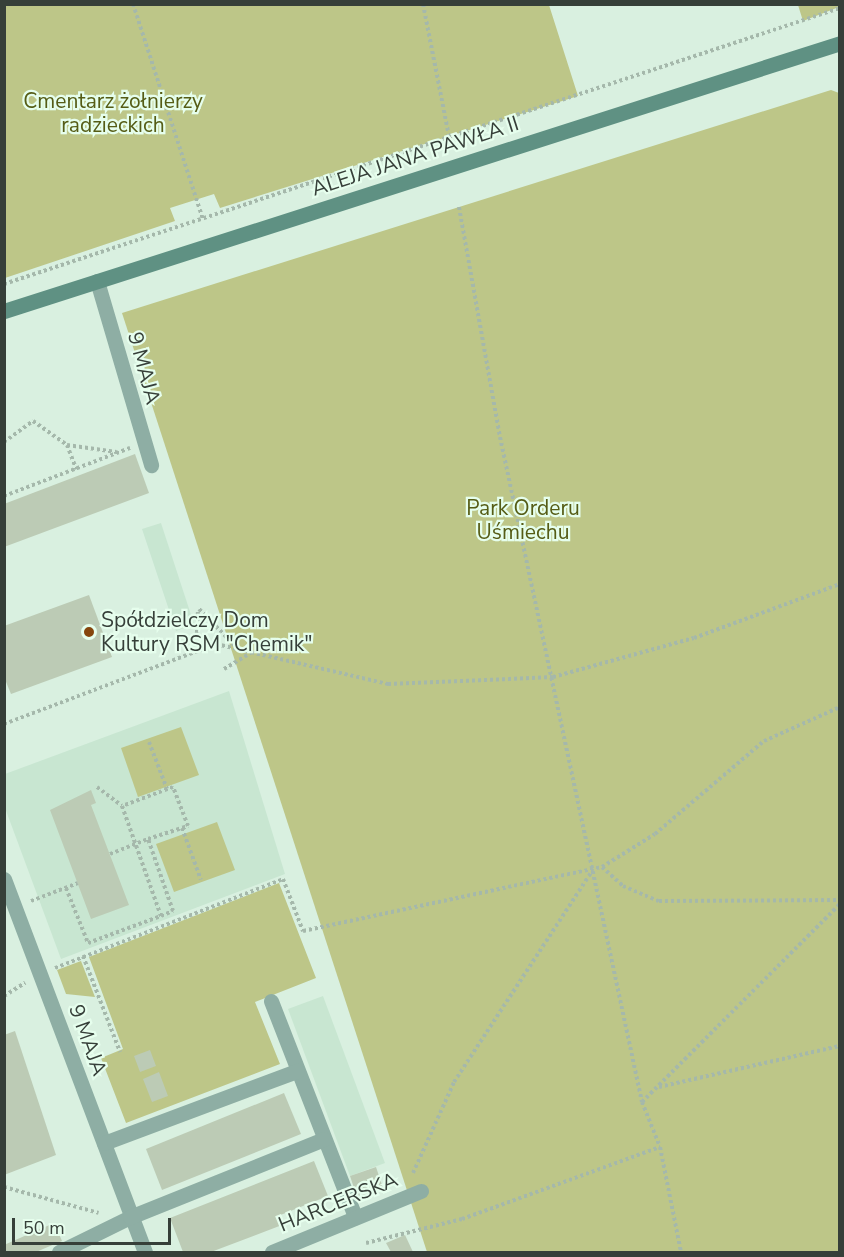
<!DOCTYPE html>
<html>
<head>
<meta charset="utf-8">
<style>
	body { margin:0 }
	#map { position:relative; width:844px; height:1257px; overflow:hidden; background:#d9f0e0; font-family:"Nunito Sans",sans-serif }
	div>[style] { position:absolute }
	.built>* { inset:0; background:#c8e6d1 }
	.green>* { inset:0; background:#bdc688 }
	.building>* { inset:0; background:#bccbb5 }
	.path>* { height:4px; margin-top:-2px; transform-origin:0; background:repeating-linear-gradient(90deg,#a5b8ab 0 3px,transparent 0 6px) }
	.minor>* { height:15px; margin:-7.5px; padding:0 7.5px; transform-origin:7.5px; border-radius:7.5px; background:#8eaea4 }
	.secondary>* { height:15px; margin:-7.5px; padding:0 7.5px; transform-origin:7.5px; border-radius:7.5px; background:#5f9183 }
	.dots>* { width:16px; height:16px; translate:-50% -50%; box-sizing:border-box; border:3px solid #e6feed; border-radius:50% }
	span { translate:-50% -50%; white-space:nowrap; text-align:center; line-height:1.15; -webkit-text-stroke:4.5px #e6feed; paint-order:stroke }
	.park-label { font-size:21px; color:#555c15 }
	.street-label { font-size:21px; color:#363f39 }
	.poi-label { font-size:21px; color:#363f39 }
	.left { translate:0 -50%; text-align:left }
	.frame { position:absolute; inset:0; border:6px solid #363f39; pointer-events:none }
	.scale { position:absolute; left:12px; top:1218px; width:159px; height:27px; box-sizing:border-box; border:3px solid #363f39; border-top:0; padding-left:8px; font-size:18px; line-height:21px; white-space:nowrap; color:#363f39; -webkit-text-stroke:4px #e6feed; paint-order:stroke }
</style>
</head>
<body>
<div id="map">
	<div class="built">
		<i style="clip-path:polygon(161px 523px,194px 624px,176px 631px,142px 529px)"></i>
		<i style="clip-path:polygon(229px 691px,285px 874px,61px 959px,5px 808px,5px 774px)"></i>
		<i style="clip-path:polygon(323px 996px,385px 1163px,350px 1176px,288px 1009px)"></i>
	</div>
	<div class="green">
		<i style="clip-path:polygon(4px 5px,549px 5px,578px 96px,220px 208px,214px 194px,170px 208px,175px 221px,5px 278px)"></i>
		<i style="clip-path:polygon(798px 5px,839px 5px,839px 7px,803px 21px)"></i>
		<i style="clip-path:polygon(831px 90px,839px 93px,839px 1252px,427px 1252px,122px 313px)"></i>
		<i style="clip-path:polygon(181px 727px,199px 775px,138px 797px,121px 748px)"></i>
		<i style="clip-path:polygon(217px 822px,235px 870px,174px 892px,156px 844px)"></i>
		<i style="clip-path:polygon(279px 883px,316px 978px,255px 1002px,280px 1064px,126px 1123px,101px 1058px,123px 1049px,89px 957px)"></i>
		<i style="clip-path:polygon(81px 961px,95px 997px,66px 994px,57px 970px)"></i>
	</div>
	<div class="building">
		<i style="clip-path:polygon(135px 454px,149px 493px,4px 547px,4px 504px)"></i>
		<i style="clip-path:polygon(89px 595px,112px 657px,11px 694px,4px 677px,4px 626px)"></i>
		<i style="clip-path:polygon(91px 790px,96px 803px,91px 805px,129px 905px,91px 919px,50px 810px)"></i>
		<i style="clip-path:polygon(15px 1031px,56px 1155px,4px 1175px,4px 1035px)"></i>
		<i style="clip-path:polygon(150px 1050px,156px 1066px,140px 1072px,134px 1056px)"></i>
		<i style="clip-path:polygon(159px 1072px,168px 1096px,152px 1102px,143px 1079px)"></i>
		<i style="clip-path:polygon(284px 1093px,301px 1134px,162px 1190px,146px 1149px)"></i>
		<i style="clip-path:polygon(314px 1161px,328px 1196px,278px 1216px,282px 1225px,211px 1252px,183px 1252px,170px 1218px)"></i>
		<i style="clip-path:polygon(376px 1167px,383px 1188px,357px 1197px,350px 1176px)"></i>
		<i style="clip-path:polygon(54px 1223px,62px 1241px,36px 1252px,4px 1252px,4px 1245px)"></i>
		<i style="clip-path:polygon(405px 1235px,413px 1252px,391px 1252px,386px 1243px)"></i>
	</div>
	<div class="path">
		<i style="left:133px;top:4px;width:227px;rotate:72deg"></i>
		<i style="left:423px;top:4px;width:140px;rotate:78.9deg"></i>
		<i style="left:459px;top:207px;width:234px;rotate:79.9deg"></i>
		<i style="left:500px;top:437px;width:680px;rotate:77.95deg"></i>
		<i style="left:642px;top:1102px;width:48px;rotate:68.2deg"></i>
		<i style="left:660px;top:1147px;width:107px;rotate:78.7deg"></i>
		<i style="left:4px;top:284px;width:880px;rotate:-18.27deg"></i>
		<i style="left:4px;top:442px;width:36px;rotate:-36deg"></i>
		<i style="left:33px;top:421px;width:42px;rotate:35.2deg"></i>
		<i style="left:67px;top:445px;width:26px;rotate:69deg"></i>
		<i style="left:67px;top:445px;width:50px;rotate:8deg"></i>
		<i style="left:4px;top:496px;width:135px;rotate:-20.9deg"></i>
		<i style="left:199px;top:609px;width:56px;rotate:45.7deg"></i>
		<i style="left:196px;top:651px;width:41px;rotate:-87.2deg"></i>
		<i style="left:224px;top:669px;width:31px;rotate:-31deg"></i>
		<i style="left:4px;top:724px;width:227px;rotate:-20.7deg"></i>
		<i style="left:216px;top:644px;width:177px;rotate:13.1deg"></i>
		<i style="left:388px;top:684px;width:165px;rotate:-2.4deg"></i>
		<i style="left:553px;top:677px;width:146px;rotate:-15.5deg"></i>
		<i style="left:694px;top:638px;width:156px;rotate:-20.3deg"></i>
		<i style="left:149px;top:742px;width:50px;rotate:69deg"></i>
		<i style="left:97px;top:787px;width:31px;rotate:37deg"></i>
		<i style="left:182px;top:828px;width:55px;rotate:69.9deg"></i>
		<i style="left:110px;top:854px;width:41px;rotate:-21.5deg"></i>
		<i style="left:602px;top:867px;width:62px;rotate:-31.9deg"></i>
		<i style="left:655px;top:834px;width:143px;rotate:-40.5deg"></i>
		<i style="left:764px;top:741px;width:83px;rotate:-24.1deg"></i>
		<i style="left:66px;top:888px;width:59px;rotate:68.2deg"></i>
		<i style="left:88px;top:943px;width:78px;rotate:-20.3deg"></i>
		<i style="left:161px;top:916px;width:13px;rotate:-23deg"></i>
		<i style="left:173px;top:911px;width:76px;rotate:-109.1deg"></i>
		<i style="left:148px;top:839px;width:42px;rotate:-18deg"></i>
		<i style="left:188px;top:826px;width:42px;rotate:-111deg"></i>
		<i style="left:173px;top:787px;width:54px;rotate:159.6deg"></i>
		<i style="left:122px;top:806px;width:117px;rotate:70.5deg"></i>
		<i style="left:31px;top:901px;width:50px;rotate:-21deg"></i>
		<i style="left:83px;top:956px;width:103px;rotate:68.9deg"></i>
		<i style="left:55px;top:968px;width:245px;rotate:-21.3deg"></i>
		<i style="left:283px;top:879px;width:56px;rotate:69deg"></i>
		<i style="left:303px;top:931px;width:306px;rotate:-12.1deg"></i>
		<i style="left:602px;top:867px;width:28px;rotate:42deg"></i>
		<i style="left:623px;top:886px;width:39px;rotate:23deg"></i>
		<i style="left:659px;top:901px;width:181px;rotate:-0.3deg"></i>
		<i style="left:4px;top:996px;width:25px;rotate:-32deg"></i>
		<i style="left:659px;top:1087px;width:186px;rotate:-12.8deg"></i>
		<i style="left:642px;top:1102px;width:280px;rotate:-45deg"></i>
		<i style="left:413px;top:1173px;width:100px;rotate:-65.7deg"></i>
		<i style="left:454px;top:1082px;width:252px;rotate:-56.8deg"></i>
		<i style="left:4px;top:1187px;width:98px;rotate:15.3deg"></i>
		<i style="left:366px;top:1243px;width:99px;rotate:-14deg"></i>
		<i style="left:462px;top:1219px;width:211px;rotate:-20deg"></i>
	</div>
	<div class="minor">
		<i style="left:97px;top:281px;width:192px;rotate:73.6deg"></i>
		<i style="left:4px;top:879px;width:399px;rotate:69.3deg"></i>
		<i style="left:271px;top:1001px;width:232px;rotate:68.7deg"></i>
		<i style="left:104px;top:1143px;width:206px;rotate:-20.5deg"></i>
		<i style="left:59px;top:1252px;width:79px;rotate:-26.2deg"></i>
		<i style="left:130px;top:1217px;width:209px;rotate:-21.9deg"></i>
		<i style="left:272px;top:1252px;width:161px;rotate:-22.3deg"></i>
	</div>
	<div class="secondary">
		<i style="left:4px;top:311px;width:878px;rotate:-17.77deg"></i>
	</div>
	<div class="dots">
		<i style="left:89px;top:632px;background:#86460d"></i>
	</div>
	<div class="park-label">
		<span style="left:113px;top:113px">Cmentarz żołnierzy<br>radzieckich</span>
		<span style="left:523px;top:520px">Park Orderu<br>Uśmiechu</span>
	</div>
	<div class="street-label">
		<span style="left:415px;top:156px;rotate:-18deg">ALEJA JANA PAWŁA II</span>
		<span style="left:144px;top:368px;rotate:75deg">9 MAJA</span>
		<span style="left:88px;top:1040px;rotate:70deg">9 MAJA</span>
		<span style="left:338px;top:1202px;rotate:-22deg">HARCERSKA</span>
	</div>
	<div class="poi-label">
		<span class="left" style="left:101px;top:632px">Spółdzielczy Dom<br>Kultury RSM "Chemik"</span>
	</div>
	<div class="frame"></div>
	<div class="scale">50 m</div>
</div>
</body>
</html>
